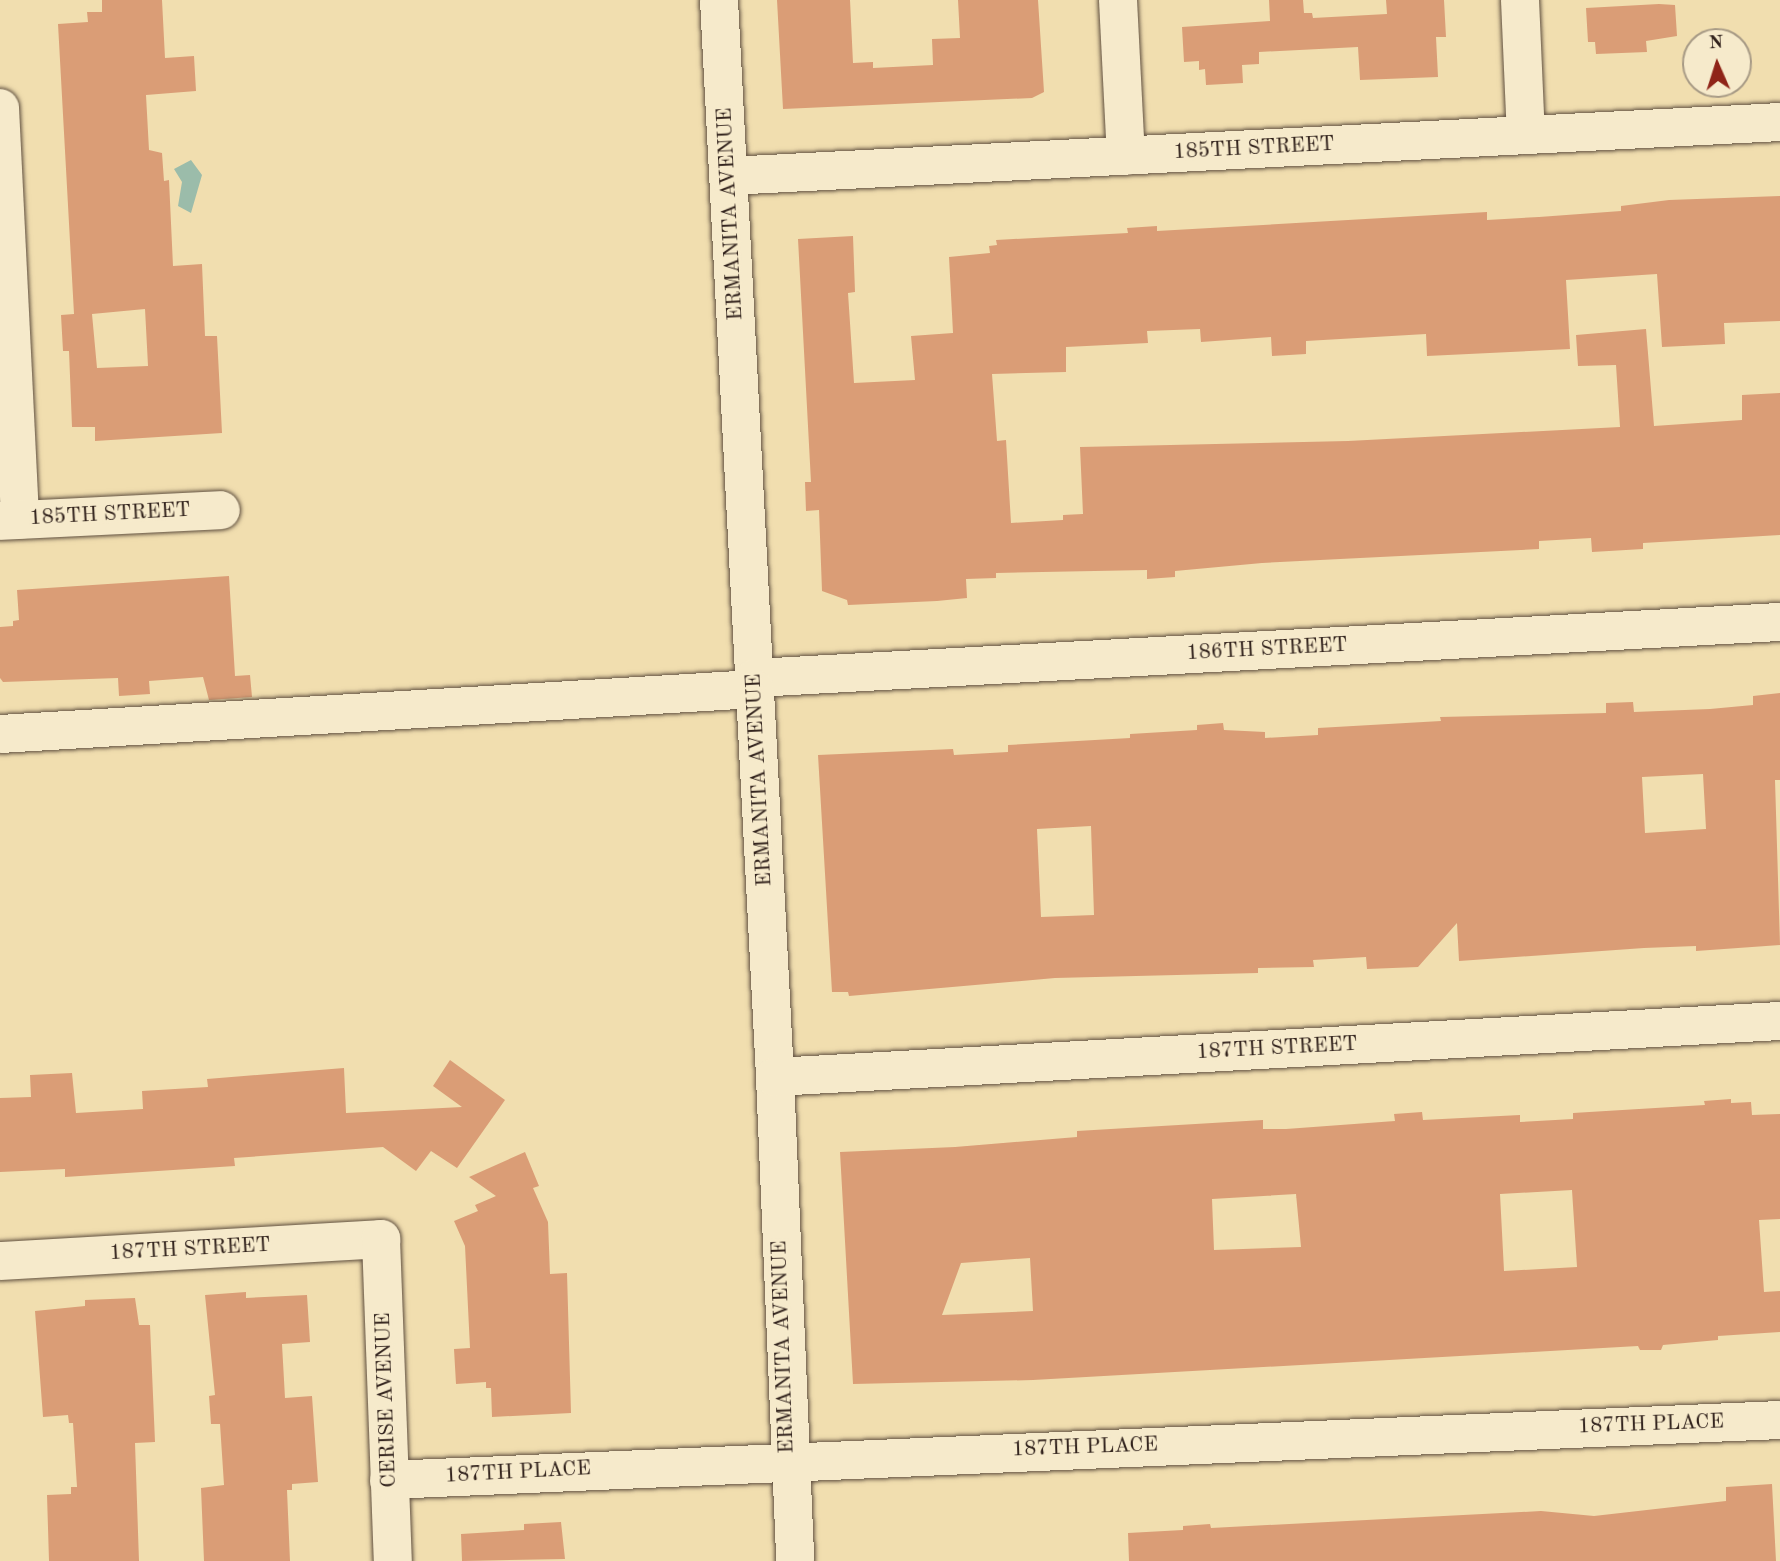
<!DOCTYPE html>
<html>
<head>
<meta charset="utf-8">
<style>
	body { margin:0 }
	#map { position:relative; width:1780px; height:1561px; overflow:hidden; background:#f1deaf; font-family:"Old Standard TT",serif }
	div>[style] { position:absolute }
	.water>* { inset:0; background:#9bbcaa }
	.building>* { inset:0; background:#da9d76 }
	.roads { filter:drop-shadow(0 0 2px #615141) drop-shadow(0 0 2px #615141) }
	.minor>* { height:38px; margin:-19px; padding:0 19px; transform-origin:19px; border-radius:19px; background:#f6eacb }
	span { translate:-50% -50%; white-space:nowrap; text-align:center; line-height:1.15; -webkit-text-stroke:5px #f6eacb; paint-order:stroke }
	.street-label { font-size:21px; color:#31221c }
	.north { position:absolute; left:1682px; top:28px; width:70px; height:70px; box-sizing:border-box; background:#f6eacb; border:2px solid #a79a85; border-radius:50%; rotate:357deg; font-size:19px; font-weight:700; line-height:28px; text-align:center; color:#31221c }
	.north::after { content:''; display:block; margin:auto; width:24px; height:32px; background:#8f2418; clip-path:polygon(50% 0,100% 100%,50% 72%,0 100%) }
</style>
</head>
<body>
<div id="map">
	<div class="water">
		<i style="clip-path:polygon(191px 160px,202px 175px,191px 213px,178px 206px,182px 182px,174px 169px)"></i>
	</div>
	<div class="building">
		<i style="clip-path:polygon(evenodd,102px 0,162px 0,165px 58px,194px 56px,196px 91px,146px 95px,149px 150px,162px 153px,164px 181px,169px 180px,173px 266px,202px 264px,205px 336px,217px 336px,222px 433px,95px 441px,95px 427px,72px 427px,69px 351px,63px 351px,61px 315px,74px 314px,58px 24px,88px 22px,87px 12px,102px 12px,102px 0,145px 309px,148px 366px,97px 368px,92px 314px,145px 309px)"></i>
		<i style="clip-path:polygon(777px 0,850px 0,853px 63px,873px 62px,873px 68px,933px 65px,932px 39px,960px 38px,958px 0,1038px 0,1044px 92px,1032px 98px,783px 109px)"></i>
		<i style="clip-path:polygon(1269px 0,1303px 0,1304px 13px,1312px 13px,1313px 18px,1387px 14px,1386px 0,1444px 0,1446px 37px,1436px 37px,1438px 77px,1360px 80px,1358px 47px,1259px 52px,1259px 64px,1242px 65px,1243px 83px,1206px 85px,1205px 69px,1199px 70px,1199px 61px,1184px 62px,1182px 27px,1270px 21px)"></i>
		<i style="clip-path:polygon(1659px 4px,1675px 5px,1677px 36px,1646px 41px,1647px 52px,1596px 54px,1595px 42px,1588px 42px,1586px 8px)"></i>
		<i style="clip-path:polygon(1780px 196px,1780px 321px,1724px 323px,1725px 344px,1662px 347px,1657px 274px,1566px 280px,1570px 349px,1427px 356px,1426px 334px,1306px 341px,1306px 354px,1272px 356px,1271px 337px,1201px 342px,1200px 329px,1147px 331px,1148px 343px,1066px 347px,1066px 372px,992px 374px,997px 441px,1006px 440px,1011px 523px,1063px 520px,1063px 515px,1083px 514px,1080px 447px,1348px 441px,1620px 427px,1616px 365px,1578px 366px,1576px 335px,1646px 329px,1654px 426px,1742px 420px,1742px 395px,1780px 393px,1780px 535px,1643px 543px,1643px 549px,1592px 552px,1591px 538px,1539px 541px,1539px 549px,1262px 563px,1175px 571px,1175px 577px,1147px 579px,1147px 570px,996px 573px,996px 578px,966px 579px,967px 598px,937px 601px,848px 605px,847px 600px,822px 591px,819px 510px,806px 511px,805px 482px,811px 482px,798px 239px,853px 236px,855px 292px,848px 293px,854px 383px,915px 380px,911px 336px,953px 333px,949px 257px,990px 253px,989px 246px,997px 245px,996px 240px,1128px 233px,1127px 228px,1157px 226px,1157px 231px,1487px 212px,1487px 220px,1539px 217px,1621px 211px,1621px 206px,1669px 200px)"></i>
		<i style="clip-path:polygon(229px 576px,235px 676px,250px 675px,252px 697px,209px 700px,203px 677px,149px 681px,150px 694px,119px 696px,118px 678px,3px 682px,0 678px,0 627px,13px 626px,13px 621px,19px 620px,17px 590px)"></i>
		<i style="clip-path:polygon(evenodd,1780px 693px,1780px 780px,1775px 780px,1780px 945px,1696px 951px,1696px 946px,1644px 948px,1459px 961px,1457px 923px,1418px 967px,1367px 969px,1366px 957px,1313px 960px,1314px 967px,1258px 968px,1258px 973px,1055px 978px,849px 996px,848px 992px,832px 992px,818px 755px,953px 749px,954px 755px,1008px 752px,1008px 745px,1130px 738px,1130px 734px,1197px 730px,1197px 725px,1223px 723px,1224px 730px,1265px 732px,1265px 738px,1318px 735px,1318px 728px,1441px 721px,1440px 717px,1606px 713px,1606px 703px,1633px 702px,1634px 712px,1710px 709px,1753px 705px,1753px 696px,1780px 693px,1703px 774px,1706px 829px,1645px 833px,1642px 777px,1703px 774px,1780px 693px,1091px 826px,1094px 915px,1041px 917px,1037px 829px,1091px 826px)"></i>
		<i style="clip-path:polygon(450px 1060px,505px 1100px,457px 1168px,431px 1151px,416px 1171px,383px 1147px,234px 1158px,235px 1166px,65px 1177px,65px 1169px,0 1172px,0 1098px,31px 1097px,30px 1075px,72px 1073px,76px 1113px,143px 1109px,142px 1091px,208px 1087px,207px 1079px,344px 1068px,346px 1113px,462px 1107px,433px 1086px)"></i>
		<i style="clip-path:polygon(evenodd,1731px 1099px,1731px 1103px,1751px 1102px,1752px 1115px,1780px 1114px,1780px 1219px,1759px 1220px,1764px 1292px,1780px 1291px,1780px 1332px,1718px 1336px,1718px 1340px,1663px 1345px,1661px 1350px,1640px 1350px,1638px 1346px,1033px 1380px,853px 1384px,840px 1152px,955px 1147px,1077px 1137px,1077px 1131px,1263px 1120px,1263px 1129px,1286px 1129px,1395px 1121px,1394px 1114px,1422px 1112px,1423px 1120px,1520px 1115px,1520px 1122px,1573px 1119px,1573px 1113px,1705px 1105px,1704px 1101px,1731px 1099px,1572px 1190px,1577px 1267px,1504px 1271px,1500px 1194px,1572px 1190px,1731px 1099px,1296px 1194px,1301px 1247px,1214px 1250px,1212px 1199px,1296px 1194px,1731px 1099px,1030px 1258px,1033px 1311px,942px 1315px,961px 1263px,1030px 1258px)"></i>
		<i style="clip-path:polygon(525px 1152px,539px 1186px,533px 1188px,548px 1222px,550px 1274px,567px 1273px,571px 1413px,492px 1417px,491px 1388px,486px 1388px,486px 1382px,456px 1384px,454px 1349px,470px 1348px,465px 1246px,454px 1221px,478px 1211px,475px 1205px,496px 1196px,469px 1177px)"></i>
		<i style="clip-path:polygon(246px 1292px,246px 1298px,307px 1295px,310px 1342px,282px 1344px,285px 1398px,312px 1396px,318px 1482px,292px 1484px,292px 1490px,287px 1490px,290px 1561px,204px 1561px,201px 1488px,224px 1485px,220px 1424px,211px 1424px,209px 1396px,215px 1395px,205px 1295px)"></i>
		<i style="clip-path:polygon(135px 1298px,139px 1325px,150px 1325px,155px 1442px,135px 1443px,139px 1561px,49px 1561px,47px 1495px,71px 1494px,71px 1487px,77px 1487px,73px 1423px,69px 1423px,68px 1415px,43px 1417px,35px 1311px,85px 1306px,85px 1300px)"></i>
		<i style="clip-path:polygon(1772px 1484px,1776px 1561px,1129px 1561px,1128px 1533px,1183px 1530px,1183px 1526px,1210px 1524px,1211px 1528px,1541px 1511px,1594px 1516px,1726px 1501px,1726px 1487px)"></i>
		<i style="clip-path:polygon(561px 1522px,565px 1559px,462px 1561px,461px 1534px,524px 1530px,524px 1524px)"></i>
	</div>
	<div class="roads">
		<div class="minor">
			<i style="left:719px;top:0;width:1078px;rotate:87.02deg"></i>
			<i style="left:775px;top:1077px;width:484px;rotate:87.6deg"></i>
			<i style="left:1118px;top:0;width:156px;rotate:87.1deg"></i>
			<i style="left:1520px;top:0;width:135px;rotate:87.5deg"></i>
			<i style="left:0;top:108px;width:412px;rotate:87.2deg"></i>
			<i style="left:729px;top:176px;width:1052px;rotate:-2.94deg"></i>
			<i style="left:0;top:521px;width:221px;rotate:-2.8deg"></i>
			<i style="left:755px;top:678px;width:1027px;rotate:-3.13deg"></i>
			<i style="left:0;top:734px;width:756px;rotate:-3.41deg"></i>
			<i style="left:775px;top:1077px;width:1007px;rotate:-3.19deg"></i>
			<i style="left:0;top:1261px;width:382px;rotate:-3.3deg"></i>
			<i style="left:381px;top:1239px;width:322px;rotate:87.9deg"></i>
			<i style="left:389px;top:1480px;width:1392px;rotate:-2.47deg"></i>
		</div>
	</div>
	<div class="street-label">
		<span style="left:1254px;top:149px;rotate:-3deg">185TH STREET</span>
		<span style="left:731px;top:214px;rotate:-93deg">ERMANITA AVENUE</span>
		<span style="left:110px;top:515px;rotate:-3deg">185TH STREET</span>
		<span style="left:1267px;top:650px;rotate:-3deg">186TH STREET</span>
		<span style="left:760px;top:780px;rotate:-93deg">ERMANITA AVENUE</span>
		<span style="left:1277px;top:1049px;rotate:-3deg">187TH STREET</span>
		<span style="left:190px;top:1250px;rotate:-3deg">187TH STREET</span>
		<span style="left:784px;top:1347px;rotate:-92deg">ERMANITA AVENUE</span>
		<span style="left:387px;top:1400px;rotate:-92deg">CERISE AVENUE</span>
		<span style="left:1651px;top:1425px;rotate:-2deg">187TH PLACE</span>
		<span style="left:1085px;top:1448px;rotate:-2deg">187TH PLACE</span>
		<span style="left:518px;top:1473px;rotate:-3deg">187TH PLACE</span>
	</div>
	<div class="north">N</div>
</div>
</body>
</html>
